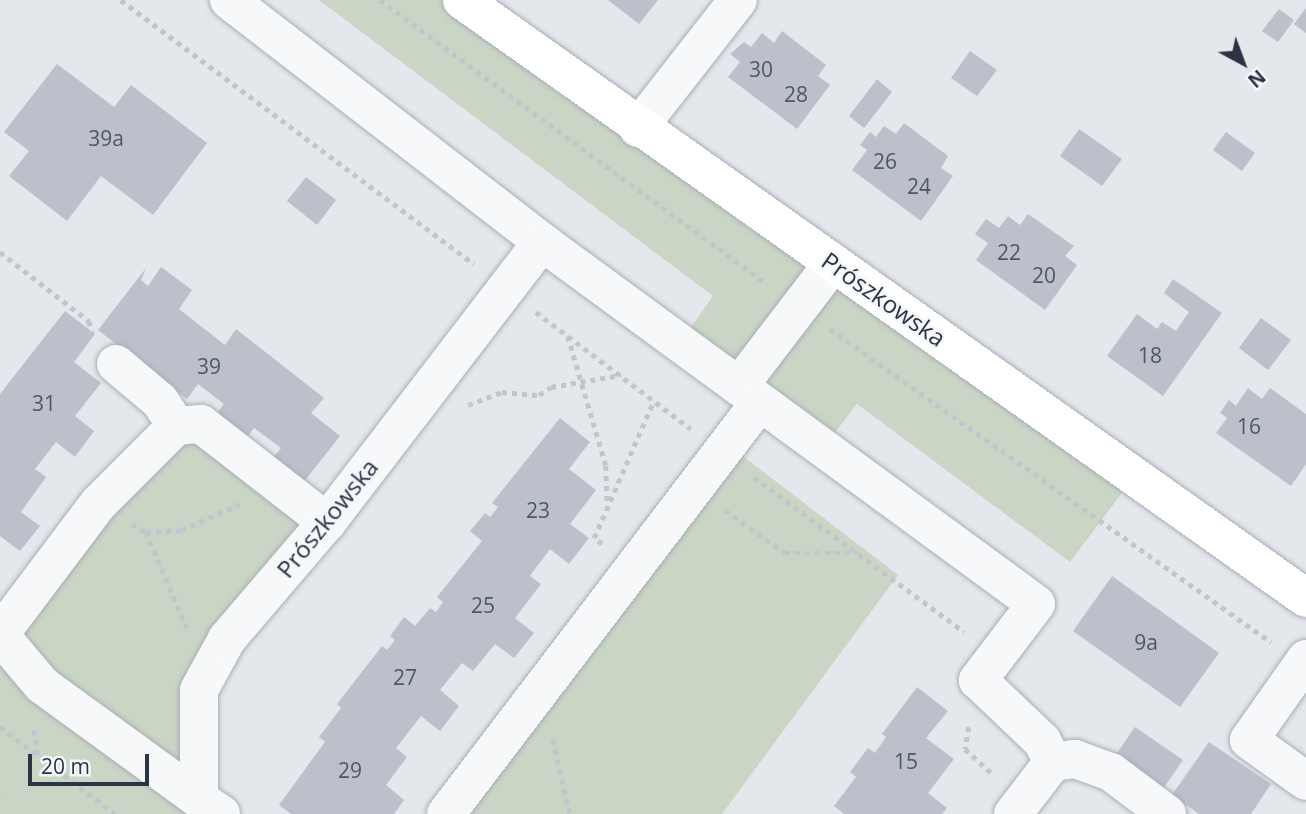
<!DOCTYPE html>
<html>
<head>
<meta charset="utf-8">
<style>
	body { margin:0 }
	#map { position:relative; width:1306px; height:814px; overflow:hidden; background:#e4e7ec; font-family:"Open Sans",sans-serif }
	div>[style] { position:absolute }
	.green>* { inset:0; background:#c9d6c5 }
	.building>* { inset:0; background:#bbc0ca }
	.path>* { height:4.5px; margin-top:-2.25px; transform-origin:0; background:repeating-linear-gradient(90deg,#c2c5cb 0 5px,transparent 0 10px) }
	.roads { filter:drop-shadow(0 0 2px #a9aeb7) drop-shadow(0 0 2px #a9aeb7) }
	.minor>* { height:38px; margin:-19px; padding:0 19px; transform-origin:19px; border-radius:19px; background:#f7f8fa }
	.major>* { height:38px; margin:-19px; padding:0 19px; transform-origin:19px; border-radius:19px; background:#fff }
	span { translate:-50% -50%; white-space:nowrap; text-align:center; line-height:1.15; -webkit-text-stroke:5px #f4f6f9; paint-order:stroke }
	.number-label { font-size:21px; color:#4f5766 }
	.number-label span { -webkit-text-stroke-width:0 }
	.street-label { font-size:24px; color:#2b3445 }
	.north { position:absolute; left:1208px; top:28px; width:70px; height:70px; -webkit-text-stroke:5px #f4f6f9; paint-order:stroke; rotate:139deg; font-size:19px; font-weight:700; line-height:28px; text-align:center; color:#2b3445 }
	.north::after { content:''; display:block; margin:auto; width:24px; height:32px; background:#2b3445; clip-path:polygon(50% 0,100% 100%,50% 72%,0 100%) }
	.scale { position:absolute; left:28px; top:754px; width:121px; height:32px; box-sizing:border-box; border:4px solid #2b3445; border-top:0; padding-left:9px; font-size:21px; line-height:24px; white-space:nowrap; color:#2b3445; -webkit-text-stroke:5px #f4f6f9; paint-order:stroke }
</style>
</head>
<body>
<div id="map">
	<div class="green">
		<i style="clip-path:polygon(319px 0,462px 0,1134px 477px,1070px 562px,857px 404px,823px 448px,680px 343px,713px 296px)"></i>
		<i style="clip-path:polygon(176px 426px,327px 522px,199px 690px,210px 814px,0 814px,0 649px)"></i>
		<i style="clip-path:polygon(727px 444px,898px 575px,722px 814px,446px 814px)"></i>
	</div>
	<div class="building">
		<i style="clip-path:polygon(608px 0,658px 0,639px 24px)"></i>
		<i style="clip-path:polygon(1306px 8px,1306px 33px,1294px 24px)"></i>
		<i style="clip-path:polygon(1279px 9px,1294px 20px,1278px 42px,1262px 31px)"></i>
		<i style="clip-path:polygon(782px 31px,826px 65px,818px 76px,830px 85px,797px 129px,728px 77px,740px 62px,730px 54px,744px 42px,751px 47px,762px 33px,774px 43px)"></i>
		<i style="clip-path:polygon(970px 51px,997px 70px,977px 96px,951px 78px)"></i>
		<i style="clip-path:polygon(57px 64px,114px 107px,131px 85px,207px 143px,153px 215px,101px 176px,67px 221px,9px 176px,29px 151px,4px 132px)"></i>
		<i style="clip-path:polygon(877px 79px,892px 92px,864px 128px,849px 116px)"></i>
		<i style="clip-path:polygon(904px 123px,948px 156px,941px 168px,953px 176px,921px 221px,852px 170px,867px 150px,860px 145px,870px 132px,876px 137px,884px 126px,896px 134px)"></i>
		<i style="clip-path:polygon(1079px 129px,1122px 159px,1102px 186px,1060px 156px)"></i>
		<i style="clip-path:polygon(1226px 132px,1255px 153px,1242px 171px,1213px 150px)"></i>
		<i style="clip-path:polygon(306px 177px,336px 200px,317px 225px,287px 201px)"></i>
		<i style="clip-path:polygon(1028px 214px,1074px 246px,1065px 256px,1077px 265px,1045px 310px,976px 260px,988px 243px,975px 234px,986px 219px,999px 228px,1008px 216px,1020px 225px)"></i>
		<i style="clip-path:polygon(161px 267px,192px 290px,179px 309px,225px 345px,236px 329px,324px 398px,311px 413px,340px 436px,300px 487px,269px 463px,281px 448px,254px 428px,243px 442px,213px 418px,224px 404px,198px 384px,187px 399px,98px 330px,146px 268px,141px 280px,148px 286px)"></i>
		<i style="clip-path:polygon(1173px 279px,1222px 313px,1163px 396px,1107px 356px,1137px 314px,1157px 329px,1162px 322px,1176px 331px,1189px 312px,1164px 293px)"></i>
		<i style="clip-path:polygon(65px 311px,95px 334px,74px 362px,101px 383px,75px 416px,94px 431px,75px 457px,56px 442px,35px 469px,46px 477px,21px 512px,40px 526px,20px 551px,0 536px,0 394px)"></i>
		<i style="clip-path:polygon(1261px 318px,1291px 340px,1268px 370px,1239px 348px)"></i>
		<i style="clip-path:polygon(1248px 388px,1262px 399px,1270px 388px,1306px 414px,1306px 464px,1291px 486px,1216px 433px,1227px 418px,1220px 413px,1229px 400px,1236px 406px)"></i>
		<i style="clip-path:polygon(560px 418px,590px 442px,569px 469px,596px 490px,570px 524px,589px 538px,569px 564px,550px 549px,530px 576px,541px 584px,515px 618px,534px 633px,514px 658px,495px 644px,473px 671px,462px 663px,440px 690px,459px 706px,440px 731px,421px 716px,396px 748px,407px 757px,386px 785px,404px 800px,394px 814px,291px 814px,279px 805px,325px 742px,319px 737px,341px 708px,337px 704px,382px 646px,387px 650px,395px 640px,390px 636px,404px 617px,415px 626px,430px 608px,436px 612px,443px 602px,437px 597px,482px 541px,470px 531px,485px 513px,490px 517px,498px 507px,492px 503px)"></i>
		<i style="clip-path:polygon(1112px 576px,1219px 653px,1180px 707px,1073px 631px)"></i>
		<i style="clip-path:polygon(917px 687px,948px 711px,926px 738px,954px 759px,928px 793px,947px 808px,942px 814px,844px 814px,834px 806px,856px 777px,850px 772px,868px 748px,875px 753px,886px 737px,882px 734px)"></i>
		<i style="clip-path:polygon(1135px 727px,1183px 760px,1163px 789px,1115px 756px)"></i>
		<i style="clip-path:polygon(1209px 742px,1271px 784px,1251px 814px,1199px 814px,1172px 795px)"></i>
	</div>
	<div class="path">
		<i style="left:121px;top:0;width:441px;rotate:36.8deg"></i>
		<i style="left:380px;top:0;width:481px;rotate:36.3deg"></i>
		<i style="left:0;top:252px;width:113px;rotate:37.8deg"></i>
		<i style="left:89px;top:321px;width:12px;rotate:76deg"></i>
		<i style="left:536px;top:312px;width:194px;rotate:37deg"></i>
		<i style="left:830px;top:329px;width:541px;rotate:35.37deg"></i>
		<i style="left:568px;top:336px;width:135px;rotate:73.7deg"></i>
		<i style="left:606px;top:466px;width:38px;rotate:88deg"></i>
		<i style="left:468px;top:405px;width:36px;rotate:-21deg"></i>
		<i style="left:502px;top:392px;width:37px;rotate:5deg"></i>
		<i style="left:539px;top:395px;width:14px;rotate:-34deg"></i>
		<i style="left:551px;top:387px;width:71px;rotate:-9.7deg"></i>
		<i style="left:754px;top:477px;width:261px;rotate:36.4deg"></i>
		<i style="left:725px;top:510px;width:74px;rotate:35.6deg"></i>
		<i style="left:785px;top:553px;width:72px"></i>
		<i style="left:132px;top:524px;width:16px;rotate:30deg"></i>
		<i style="left:146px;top:532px;width:104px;rotate:66.9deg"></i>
		<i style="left:146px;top:532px;width:35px;rotate:-3deg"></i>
		<i style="left:181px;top:530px;width:64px;rotate:-23.8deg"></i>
		<i style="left:602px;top:544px;width:10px;rotate:-143deg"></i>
		<i style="left:594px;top:538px;width:150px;rotate:-66.5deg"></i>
		<i style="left:0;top:727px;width:144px;rotate:37.1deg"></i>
		<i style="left:969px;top:727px;width:22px;rotate:100deg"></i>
		<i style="left:965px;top:749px;width:39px;rotate:42deg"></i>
		<i style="left:34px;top:730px;width:26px;rotate:81deg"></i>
		<i style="left:553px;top:740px;width:76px;rotate:77.1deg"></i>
		<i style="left:0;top:797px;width:1px;rotate:90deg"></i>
	</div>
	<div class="roads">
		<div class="minor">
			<i style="left:229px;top:0;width:396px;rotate:37.7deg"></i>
			<i style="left:542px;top:242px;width:612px;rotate:36.23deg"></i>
			<i style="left:1036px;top:604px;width:96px;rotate:127.3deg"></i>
			<i style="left:978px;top:680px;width:88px;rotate:43.6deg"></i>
			<i style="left:1042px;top:741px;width:24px;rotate:62deg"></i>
			<i style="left:638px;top:128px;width:162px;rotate:-52deg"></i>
			<i style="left:116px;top:364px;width:57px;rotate:40.1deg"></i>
			<i style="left:160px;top:401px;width:30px;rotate:57deg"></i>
			<i style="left:739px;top:386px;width:155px;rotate:-52.6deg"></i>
			<i style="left:0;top:634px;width:163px;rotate:-53deg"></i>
			<i style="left:98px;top:504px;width:110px;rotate:-45deg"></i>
			<i style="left:176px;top:426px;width:25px;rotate:-5deg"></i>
			<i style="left:201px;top:424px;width:160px;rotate:37.9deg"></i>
			<i style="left:0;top:635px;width:65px;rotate:50deg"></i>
			<i style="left:42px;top:685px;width:194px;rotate:36deg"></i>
			<i style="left:1306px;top:659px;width:99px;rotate:125.1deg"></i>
			<i style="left:1249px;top:740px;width:70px;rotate:35.7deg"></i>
			<i style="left:221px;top:814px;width:27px;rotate:-146deg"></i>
			<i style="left:199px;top:799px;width:109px;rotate:-90deg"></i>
			<i style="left:199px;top:690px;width:58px;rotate:-61.2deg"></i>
			<i style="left:227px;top:639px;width:154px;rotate:-49.5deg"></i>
			<i style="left:327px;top:522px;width:353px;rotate:-52.5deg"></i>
			<i style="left:446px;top:814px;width:518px;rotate:-52.69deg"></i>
			<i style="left:1013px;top:814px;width:66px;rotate:-52.4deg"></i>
			<i style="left:1053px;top:762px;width:22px;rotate:-8deg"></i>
			<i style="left:1075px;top:759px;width:38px;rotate:20deg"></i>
			<i style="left:1111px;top:772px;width:70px;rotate:36.9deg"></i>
		</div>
		<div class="major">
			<i style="left:462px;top:0;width:1034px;rotate:35.32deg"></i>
		</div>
	</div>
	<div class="number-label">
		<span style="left:761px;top:69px">30</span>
		<span style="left:796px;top:94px">28</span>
		<span style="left:106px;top:138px">39a</span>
		<span style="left:885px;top:161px">26</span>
		<span style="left:919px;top:186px">24</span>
		<span style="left:1009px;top:252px">22</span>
		<span style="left:1044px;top:275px">20</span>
		<span style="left:1150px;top:355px">18</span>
		<span style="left:209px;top:366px">39</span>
		<span style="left:44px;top:403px">31</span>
		<span style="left:1249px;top:426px">16</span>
		<span style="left:538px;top:510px">23</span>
		<span style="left:483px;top:605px">25</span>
		<span style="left:1146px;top:642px">9a</span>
		<span style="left:405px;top:677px">27</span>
		<span style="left:906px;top:761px">15</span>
		<span style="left:350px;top:770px">29</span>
	</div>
	<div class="street-label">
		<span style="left:884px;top:299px;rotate:35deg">Prószkowska</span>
		<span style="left:327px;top:518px;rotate:-51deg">Prószkowska</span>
	</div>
	<div class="north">N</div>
	<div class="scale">20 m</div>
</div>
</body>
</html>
